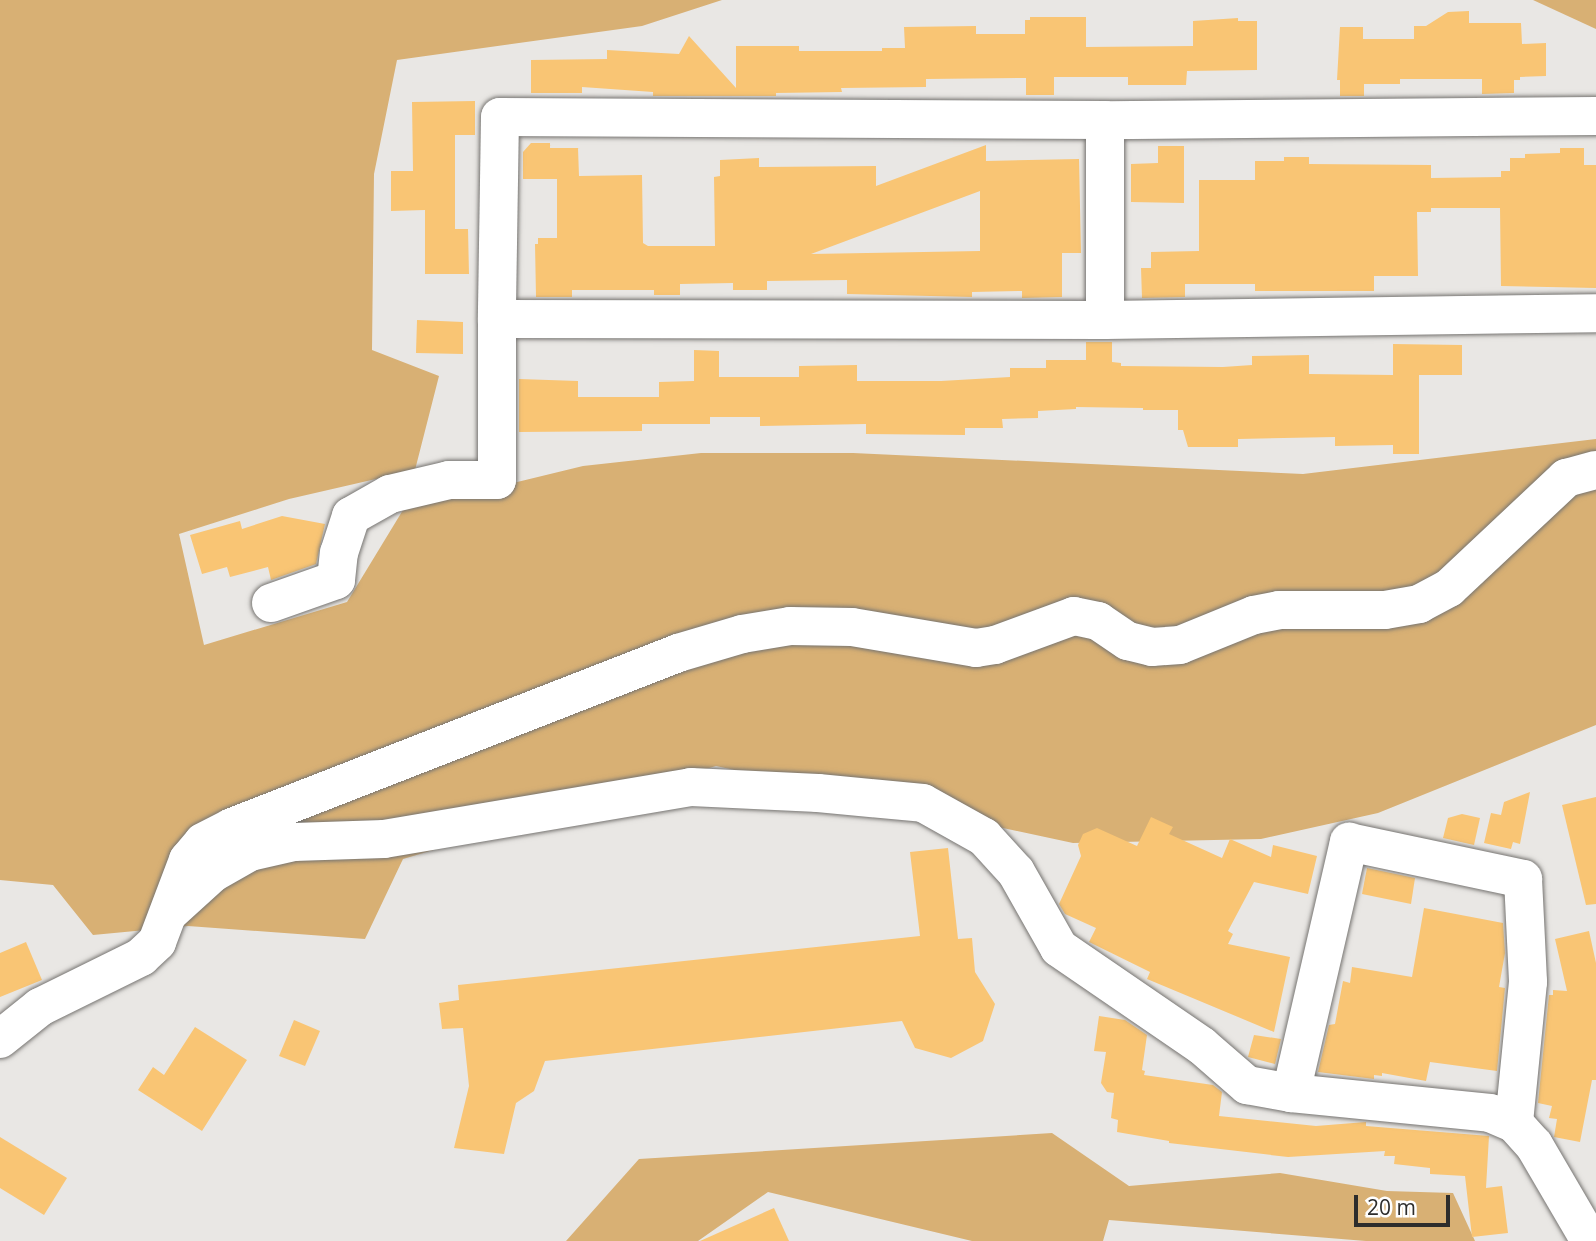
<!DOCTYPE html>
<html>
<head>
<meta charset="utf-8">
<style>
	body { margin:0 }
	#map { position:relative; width:1596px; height:1241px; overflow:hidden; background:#e9e7e4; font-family:"Open Sans",sans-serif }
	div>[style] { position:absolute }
	.green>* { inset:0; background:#d8b074 }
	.building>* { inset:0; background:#f9c574 }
	.roads { filter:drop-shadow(0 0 2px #767471) drop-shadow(0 0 2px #767471) }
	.minor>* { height:38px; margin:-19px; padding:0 19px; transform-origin:19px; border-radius:19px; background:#fff }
	.tertiary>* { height:38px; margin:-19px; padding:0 19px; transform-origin:19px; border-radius:19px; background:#fff }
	span { translate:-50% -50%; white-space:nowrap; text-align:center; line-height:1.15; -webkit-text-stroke:5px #fff; paint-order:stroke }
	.scale { position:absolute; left:1354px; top:1195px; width:96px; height:32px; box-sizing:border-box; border:4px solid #2e2d2c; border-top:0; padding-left:9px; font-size:21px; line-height:24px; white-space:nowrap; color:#2e2d2c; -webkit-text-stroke:5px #fff; paint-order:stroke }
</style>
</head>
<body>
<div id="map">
	<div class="green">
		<i style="clip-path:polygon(0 0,722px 0,642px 26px,397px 60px,374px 174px,372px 350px,439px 376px,415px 470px,289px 499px,179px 534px,204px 645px,347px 602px,403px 510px,583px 466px,701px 453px,853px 453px,1303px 474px,1596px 439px,1596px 725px,1378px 813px,1261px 839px,1073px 843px,716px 766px,403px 859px,365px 939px,188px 926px,93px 935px,53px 885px,0 880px)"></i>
		<i style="clip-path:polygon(1533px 0,1596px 0,1596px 29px)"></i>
		<i style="clip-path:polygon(1052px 1133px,1129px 1186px,1280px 1173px,1387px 1191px,1453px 1193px,1475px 1241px,1366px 1241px,1109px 1220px,1103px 1241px,972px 1241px,768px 1192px,698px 1241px,566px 1241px,639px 1159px)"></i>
	</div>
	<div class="building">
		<i style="clip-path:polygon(1469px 11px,1469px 23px,1521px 23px,1522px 44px,1546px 43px,1546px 76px,1520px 77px,1520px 80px,1514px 80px,1514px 93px,1482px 94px,1482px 79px,1400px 79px,1400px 84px,1364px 84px,1364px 96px,1340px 96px,1340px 80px,1337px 80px,1340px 27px,1363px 27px,1363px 39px,1414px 39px,1414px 26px,1426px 26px,1448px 12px)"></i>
		<i style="clip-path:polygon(1030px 17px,1086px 17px,1086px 47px,1193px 46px,1193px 21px,1238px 18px,1238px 21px,1257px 21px,1257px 70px,1187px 71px,1186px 85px,1128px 85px,1128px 77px,1054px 77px,1054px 95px,1026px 95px,1026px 78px,926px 79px,926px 87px,841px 88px,842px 92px,776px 93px,776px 96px,653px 96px,653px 92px,582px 87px,582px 93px,531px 93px,531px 60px,607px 59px,607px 50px,679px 54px,689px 36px,736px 88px,736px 46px,799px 46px,799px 51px,882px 51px,882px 48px,905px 48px,904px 27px,976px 26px,976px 34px,1025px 34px,1025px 20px,1030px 20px)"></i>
		<i style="clip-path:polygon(475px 101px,475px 135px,455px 135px,455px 229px,468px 229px,469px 274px,425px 274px,425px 210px,391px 211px,391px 171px,413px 171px,412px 102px)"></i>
		<i style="clip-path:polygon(evenodd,531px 143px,550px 143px,550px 148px,578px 148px,579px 176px,642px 175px,643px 243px,648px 246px,715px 246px,714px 177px,720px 176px,720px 160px,759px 158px,759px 167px,876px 166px,876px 186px,986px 145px,986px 161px,1079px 159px,1081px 253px,1062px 253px,1062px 297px,1022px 298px,1022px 291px,972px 292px,972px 297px,847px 294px,847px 280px,767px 281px,767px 290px,733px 290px,733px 283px,680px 284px,680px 295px,654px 295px,654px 290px,572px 290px,572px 297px,536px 297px,535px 244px,538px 244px,538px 238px,557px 238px,557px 179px,523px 179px,523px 152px,531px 143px,980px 191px,980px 251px,811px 254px,980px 191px)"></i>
		<i style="clip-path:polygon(1158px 146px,1184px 146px,1184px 203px,1131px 202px,1131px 164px,1158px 163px)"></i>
		<i style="clip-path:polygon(1560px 148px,1584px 148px,1584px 165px,1596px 165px,1596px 288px,1501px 286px,1500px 208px,1431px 208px,1431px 212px,1417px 212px,1418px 276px,1374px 276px,1374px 291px,1255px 291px,1255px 284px,1185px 284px,1185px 297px,1142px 298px,1141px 268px,1151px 268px,1151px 252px,1199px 251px,1199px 180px,1255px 180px,1255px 161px,1284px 161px,1284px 157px,1309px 157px,1309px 164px,1431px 165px,1431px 178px,1501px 177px,1501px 171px,1510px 171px,1510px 158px,1525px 158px,1525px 154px,1560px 153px)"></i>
		<i style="clip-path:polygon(417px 320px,463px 322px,463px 354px,416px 353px)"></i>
		<i style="clip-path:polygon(1086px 342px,1112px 342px,1112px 362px,1121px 363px,1121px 366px,1223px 367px,1252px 365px,1252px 356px,1309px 355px,1309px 374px,1393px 375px,1393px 344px,1462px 345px,1462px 375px,1419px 375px,1419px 454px,1393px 454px,1393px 445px,1335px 446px,1335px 437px,1238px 439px,1238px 447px,1188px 447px,1183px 430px,1178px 430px,1178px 410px,1143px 410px,1143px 408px,1076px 407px,1076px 409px,1038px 411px,1038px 418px,1002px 419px,1003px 428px,965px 428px,965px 435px,866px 434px,866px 424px,760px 426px,760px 417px,710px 417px,710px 424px,642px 424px,642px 431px,519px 432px,519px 379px,578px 381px,578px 397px,659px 397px,659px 382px,694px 381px,694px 350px,719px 351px,719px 377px,799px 377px,799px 366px,857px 365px,857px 381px,941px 381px,1010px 377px,1010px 368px,1046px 368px,1046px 360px,1086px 360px)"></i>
		<i style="clip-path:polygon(282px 516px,325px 524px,316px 564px,271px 580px,268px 567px,230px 577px,227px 567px,202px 574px,190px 535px,240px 521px,242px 529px)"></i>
		<i style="clip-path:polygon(1530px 792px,1520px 844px,1513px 842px,1511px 849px,1484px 843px,1491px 813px,1501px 815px,1504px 802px)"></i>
		<i style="clip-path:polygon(1596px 797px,1596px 904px,1586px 905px,1562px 805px)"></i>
		<i style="clip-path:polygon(1462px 814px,1480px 818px,1474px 845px,1443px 838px,1448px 818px)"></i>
		<i style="clip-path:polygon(1151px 817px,1173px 827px,1169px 834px,1222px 858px,1230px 839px,1271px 857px,1273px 845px,1317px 856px,1308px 894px,1254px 882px,1228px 931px,1233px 934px,1228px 944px,1290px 957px,1274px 1032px,1147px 979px,1150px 972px,1089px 942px,1096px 928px,1065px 914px,1059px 904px,1081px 856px,1078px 845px,1083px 834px,1097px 828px,1137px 846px)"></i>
		<i style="clip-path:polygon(948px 848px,958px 939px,972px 938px,975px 972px,995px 1004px,983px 1041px,951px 1058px,915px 1048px,902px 1021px,545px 1061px,534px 1091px,516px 1103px,504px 1154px,454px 1148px,469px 1086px,463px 1028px,442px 1029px,439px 1003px,459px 1000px,458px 985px,920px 936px,910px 852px)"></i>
		<i style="clip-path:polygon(1367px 868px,1415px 878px,1411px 904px,1362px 894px)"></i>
		<i style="clip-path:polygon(1424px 908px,1503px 923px,1505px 953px,1499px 987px,1505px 988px,1497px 1071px,1430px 1062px,1426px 1081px,1382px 1073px,1382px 1076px,1374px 1075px,1374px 1079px,1318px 1072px,1329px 1025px,1335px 1024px,1343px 981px,1350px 983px,1352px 967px,1412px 977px)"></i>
		<i style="clip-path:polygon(1589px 931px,1596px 963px,1596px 1080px,1592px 1080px,1580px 1142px,1554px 1137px,1557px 1119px,1549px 1118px,1552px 1106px,1538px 1103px,1549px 995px,1553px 995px,1553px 990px,1567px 991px,1555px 939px)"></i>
		<i style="clip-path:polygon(26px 942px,42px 980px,0 997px,0 953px)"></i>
		<i style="clip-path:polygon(1099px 1016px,1125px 1020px,1147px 1035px,1142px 1070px,1145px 1071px,1144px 1075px,1213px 1085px,1222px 1092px,1219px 1116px,1316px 1126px,1366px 1122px,1366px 1126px,1489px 1136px,1486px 1188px,1502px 1186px,1508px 1233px,1472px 1237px,1465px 1176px,1430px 1174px,1430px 1168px,1394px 1164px,1395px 1156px,1384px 1156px,1385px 1151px,1288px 1157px,1169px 1143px,1169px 1141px,1117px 1132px,1118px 1120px,1111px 1118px,1114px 1093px,1107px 1092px,1101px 1083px,1106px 1052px,1094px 1051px)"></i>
		<i style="clip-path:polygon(294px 1020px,320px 1031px,305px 1066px,279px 1056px)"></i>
		<i style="clip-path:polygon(195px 1027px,247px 1060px,202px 1131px,138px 1090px,153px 1067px,164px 1075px)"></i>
		<i style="clip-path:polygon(1254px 1035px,1281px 1039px,1275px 1064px,1248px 1057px)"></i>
		<i style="clip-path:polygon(0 1137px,67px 1178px,44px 1215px,0 1188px)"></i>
		<i style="clip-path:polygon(774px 1208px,789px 1241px,700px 1241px)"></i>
	</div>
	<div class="roads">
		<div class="minor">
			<i style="left:1596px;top:116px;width:491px;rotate:179.5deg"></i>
			<i style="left:1105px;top:120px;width:605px;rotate:-179.72deg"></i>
			<i style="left:500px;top:117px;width:202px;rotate:90.9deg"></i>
			<i style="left:497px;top:319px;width:608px;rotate:0.09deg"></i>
			<i style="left:1105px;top:320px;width:491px;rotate:-0.8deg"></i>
			<i style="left:1105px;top:120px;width:200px;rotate:90deg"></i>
			<i style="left:271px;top:603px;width:69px;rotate:-19.5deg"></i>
			<i style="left:336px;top:580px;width:27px;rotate:-84deg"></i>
			<i style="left:339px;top:553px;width:39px;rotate:-72deg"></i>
			<i style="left:351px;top:516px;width:45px;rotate:-29.4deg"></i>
			<i style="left:390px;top:494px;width:61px;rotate:-13.3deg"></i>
			<i style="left:449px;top:480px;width:48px"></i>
			<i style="left:497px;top:480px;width:161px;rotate:-90deg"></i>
			<i style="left:170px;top:912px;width:58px;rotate:-42.2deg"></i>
			<i style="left:213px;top:873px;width:43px;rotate:-29.6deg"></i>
			<i style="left:250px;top:852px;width:45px;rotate:-12.8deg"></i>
			<i style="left:294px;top:842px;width:90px;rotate:-1.9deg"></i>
			<i style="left:384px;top:839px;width:311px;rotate:-9.6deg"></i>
			<i style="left:691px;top:787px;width:127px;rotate:2.7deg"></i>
			<i style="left:818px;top:793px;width:105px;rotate:5.4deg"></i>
			<i style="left:923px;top:803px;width:70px;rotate:29.1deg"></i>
			<i style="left:984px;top:837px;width:47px;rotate:47.6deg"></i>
			<i style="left:1016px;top:872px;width:87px;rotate:60.5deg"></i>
			<i style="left:1059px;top:948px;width:173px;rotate:34.4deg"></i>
			<i style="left:1202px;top:1046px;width:60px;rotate:40.9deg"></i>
			<i style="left:1247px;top:1085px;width:45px;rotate:10.3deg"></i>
			<i style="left:1291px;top:1093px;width:200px;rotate:5.7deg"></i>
			<i style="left:1490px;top:1113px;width:26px;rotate:23deg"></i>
			<i style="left:1514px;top:1123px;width:30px;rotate:48deg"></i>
			<i style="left:1534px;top:1145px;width:111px;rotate:59.7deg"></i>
			<i style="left:1291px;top:1093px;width:258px;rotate:-77deg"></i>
			<i style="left:1349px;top:842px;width:178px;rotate:12deg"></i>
			<i style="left:1523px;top:879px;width:103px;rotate:87.2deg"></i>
			<i style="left:1528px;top:982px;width:142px;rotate:95.7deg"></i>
		</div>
		<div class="tertiary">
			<i style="left:0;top:1039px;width:51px;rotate:-38.7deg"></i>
			<i style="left:40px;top:1007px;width:113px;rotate:-26.3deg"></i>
			<i style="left:141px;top:957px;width:22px;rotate:-43deg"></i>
			<i style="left:157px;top:942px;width:88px;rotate:-69.3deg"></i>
			<i style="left:188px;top:860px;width:23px;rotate:-50deg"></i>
			<i style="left:203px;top:842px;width:33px;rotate:-27deg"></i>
			<i style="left:232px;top:827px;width:479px;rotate:-21.3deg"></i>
			<i style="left:678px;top:653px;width:67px;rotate:-16.5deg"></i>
			<i style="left:742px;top:634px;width:49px;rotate:-9.5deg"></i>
			<i style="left:790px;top:626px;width:62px;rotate:0.9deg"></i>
			<i style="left:852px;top:627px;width:126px;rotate:9.6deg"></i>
			<i style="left:976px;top:648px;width:19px;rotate:-9deg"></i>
			<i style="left:995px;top:645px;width:84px;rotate:-20.2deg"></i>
			<i style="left:1074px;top:616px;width:25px;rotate:12deg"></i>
			<i style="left:1098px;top:621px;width:36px;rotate:34deg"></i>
			<i style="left:1128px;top:641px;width:25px;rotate:14deg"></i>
			<i style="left:1152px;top:647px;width:28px;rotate:-4deg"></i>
			<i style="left:1180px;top:645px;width:80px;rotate:-22.1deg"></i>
			<i style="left:1254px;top:615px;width:25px;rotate:-11deg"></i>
			<i style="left:1279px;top:610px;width:106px"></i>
			<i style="left:1385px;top:610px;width:35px;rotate:-10deg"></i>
			<i style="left:1419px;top:604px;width:34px;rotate:-28deg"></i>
			<i style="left:1449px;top:588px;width:161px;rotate:-43.2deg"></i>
			<i style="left:1566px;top:478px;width:31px;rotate:-15deg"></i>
		</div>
	</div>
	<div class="scale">20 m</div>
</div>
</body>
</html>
